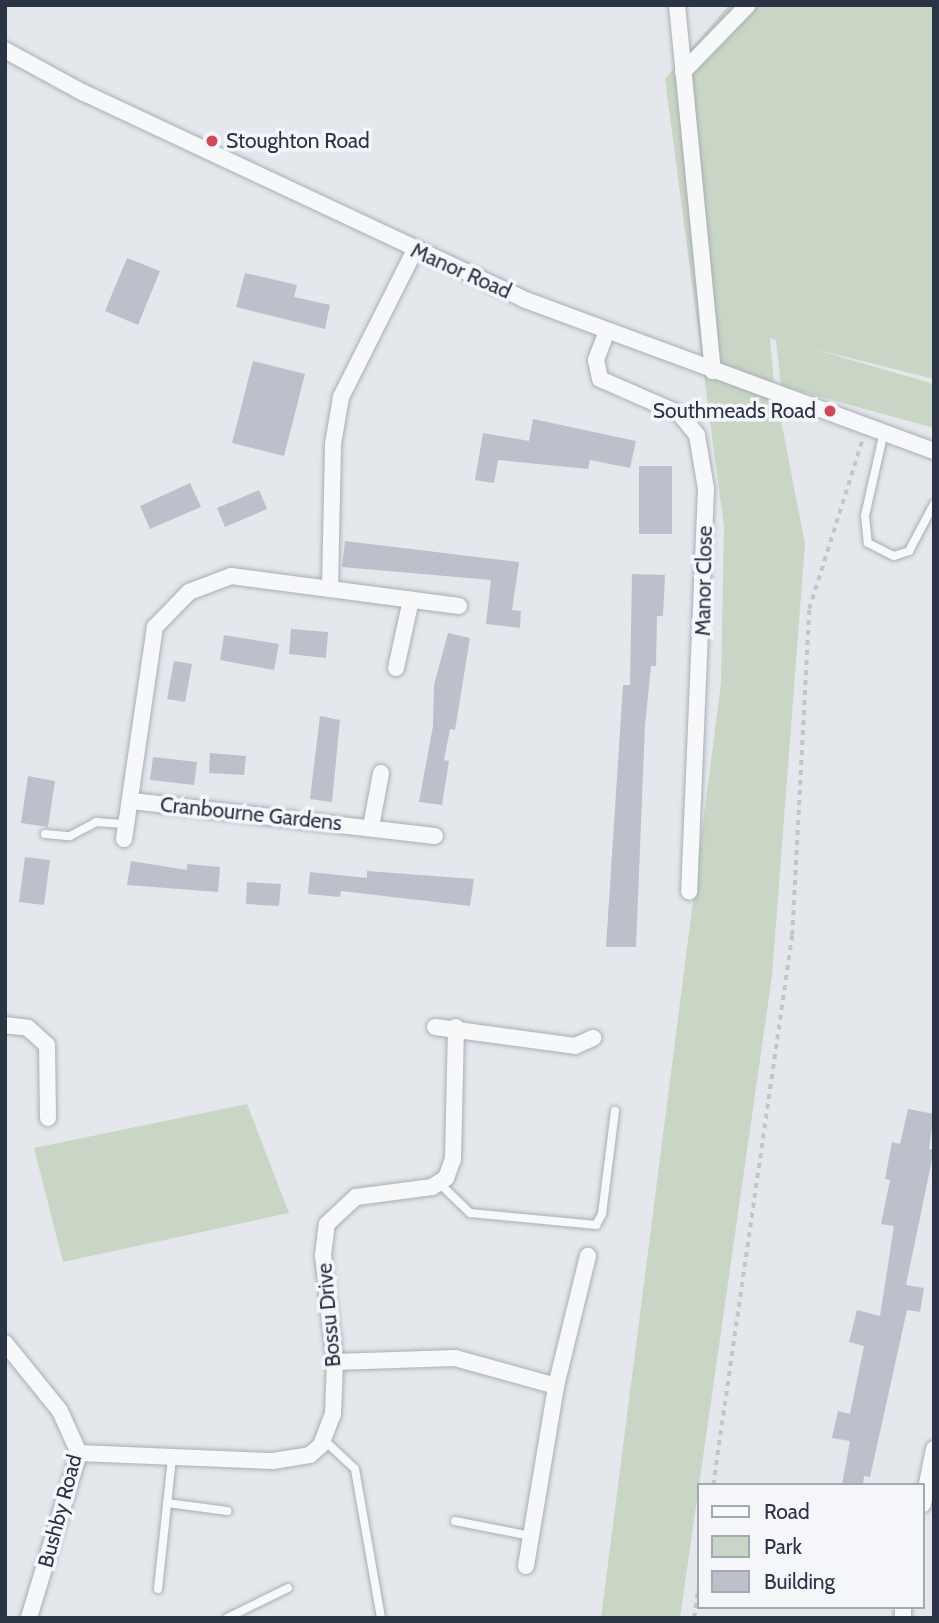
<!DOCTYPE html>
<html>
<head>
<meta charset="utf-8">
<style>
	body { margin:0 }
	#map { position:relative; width:939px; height:1623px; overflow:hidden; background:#e4e7ec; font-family:Cabin,sans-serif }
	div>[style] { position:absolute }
	.green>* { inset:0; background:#c9d6c5 }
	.building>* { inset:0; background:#bbc0ca }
	.path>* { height:3.5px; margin-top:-1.75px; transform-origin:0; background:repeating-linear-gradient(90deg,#c2c5cb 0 5px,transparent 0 10px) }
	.roads { filter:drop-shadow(0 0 2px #a9aeb7) drop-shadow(0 0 2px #a9aeb7) }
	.lane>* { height:8px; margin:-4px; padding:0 4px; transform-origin:4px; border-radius:4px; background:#f7f8fa }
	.street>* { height:16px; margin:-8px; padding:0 8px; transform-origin:8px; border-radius:8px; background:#f7f8fa }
	.dots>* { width:19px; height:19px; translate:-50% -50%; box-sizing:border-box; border:4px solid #f4f6f9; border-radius:50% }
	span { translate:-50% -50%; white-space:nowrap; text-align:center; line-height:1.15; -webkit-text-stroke:7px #f4f6f9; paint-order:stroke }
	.poi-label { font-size:21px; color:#2b3445 }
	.left { translate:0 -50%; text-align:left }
	.right { translate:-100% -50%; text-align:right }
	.street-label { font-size:21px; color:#2b3445 }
	.frame { position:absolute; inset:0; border:7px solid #2b3445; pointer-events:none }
	.legend { position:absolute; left:697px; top:1483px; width:228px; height:126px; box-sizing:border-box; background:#f4f6f9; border:2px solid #a4a8b1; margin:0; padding:9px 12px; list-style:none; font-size:21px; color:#2b3445 }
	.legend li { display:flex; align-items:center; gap:14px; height:35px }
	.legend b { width:35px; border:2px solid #a4a8b1 }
</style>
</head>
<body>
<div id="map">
	<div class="green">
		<i style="clip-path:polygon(729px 5px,934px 5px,934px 379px,810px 348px,934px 384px,934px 428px,781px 386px,776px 340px,770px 338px,774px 384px,805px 544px,772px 976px,680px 1618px,601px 1618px,721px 683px,724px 527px,665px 79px)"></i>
		<i style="clip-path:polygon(247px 1104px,289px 1213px,63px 1262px,34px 1148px)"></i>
	</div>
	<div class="building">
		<i style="clip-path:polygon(127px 258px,160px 271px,138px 325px,105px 311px)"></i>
		<i style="clip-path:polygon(245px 273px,297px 285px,294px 297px,330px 305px,325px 329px,236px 307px)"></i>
		<i style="clip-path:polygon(253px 361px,305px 374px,284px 456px,232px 443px)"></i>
		<i style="clip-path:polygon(533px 419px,636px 441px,630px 468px,590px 460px,588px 469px,498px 460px,494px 483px,475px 480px,483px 433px,529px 441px)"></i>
		<i style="clip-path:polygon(639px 466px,672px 466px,672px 534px,639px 534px)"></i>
		<i style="clip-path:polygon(190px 483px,201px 507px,150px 529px,140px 506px)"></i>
		<i style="clip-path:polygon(259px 490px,267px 509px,225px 527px,217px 508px)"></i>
		<i style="clip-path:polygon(345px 541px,519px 562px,512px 610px,521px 611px,520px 628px,486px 624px,491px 580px,342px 567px)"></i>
		<i style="clip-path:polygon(632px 574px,665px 575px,663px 616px,657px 616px,656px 666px,651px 666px,645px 725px,636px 947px,606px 947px,623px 685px,630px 685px)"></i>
		<i style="clip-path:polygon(291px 629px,328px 632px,326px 658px,289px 654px)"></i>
		<i style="clip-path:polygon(448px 633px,470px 638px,455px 730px,450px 729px,444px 760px,449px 761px,442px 805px,419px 802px,433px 726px,434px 685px)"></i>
		<i style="clip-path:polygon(224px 635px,279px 644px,274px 670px,220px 660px)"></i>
		<i style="clip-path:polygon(174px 661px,192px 664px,185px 702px,167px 699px)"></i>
		<i style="clip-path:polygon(320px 716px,340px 720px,332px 802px,310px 799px)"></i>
		<i style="clip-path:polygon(210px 753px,246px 756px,244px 775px,209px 773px)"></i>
		<i style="clip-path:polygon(153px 757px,197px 762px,194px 785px,150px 780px)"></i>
		<i style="clip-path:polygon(28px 776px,55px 781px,48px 827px,21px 823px)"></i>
		<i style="clip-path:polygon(25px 857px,50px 860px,44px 905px,19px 902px)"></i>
		<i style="clip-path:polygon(131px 861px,187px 870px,187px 864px,220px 867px,218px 892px,127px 885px)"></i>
		<i style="clip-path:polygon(367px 871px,474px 879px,470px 906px,341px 891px,340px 897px,308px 894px,310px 872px,367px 878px)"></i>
		<i style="clip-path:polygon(247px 882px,281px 884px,279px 906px,246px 904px)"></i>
		<i style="clip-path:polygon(908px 1109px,934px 1114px,929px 1149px,934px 1150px,906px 1285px,924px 1288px,920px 1312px,907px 1310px,870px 1477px,864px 1476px,863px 1485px,842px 1485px,850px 1441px,832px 1438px,838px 1411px,850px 1414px,864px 1346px,849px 1342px,857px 1310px,880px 1316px,894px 1226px,881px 1224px,890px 1180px,885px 1179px,892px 1142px,900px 1144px)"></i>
	</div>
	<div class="path">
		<i style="left:713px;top:1485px;width:556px;rotate:-81.83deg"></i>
		<i style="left:792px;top:935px;width:326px;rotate:-87deg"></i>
		<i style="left:809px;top:609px;width:176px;rotate:-72.5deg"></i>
		<i style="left:694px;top:1618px;width:36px;rotate:-82deg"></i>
	</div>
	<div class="roads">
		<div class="lane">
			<i style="left:883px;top:436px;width:82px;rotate:102.7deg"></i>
			<i style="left:865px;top:516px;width:27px;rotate:84deg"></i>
			<i style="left:868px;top:543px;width:29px;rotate:27deg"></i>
			<i style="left:894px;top:556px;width:16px;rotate:-18deg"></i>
			<i style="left:909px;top:551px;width:53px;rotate:-62deg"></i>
			<i style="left:45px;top:834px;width:25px;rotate:5deg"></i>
			<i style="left:70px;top:836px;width:30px;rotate:-28deg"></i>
			<i style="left:96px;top:822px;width:31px;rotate:4deg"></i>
			<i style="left:440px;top:1184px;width:42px;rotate:44deg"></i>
			<i style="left:470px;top:1213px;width:127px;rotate:5.4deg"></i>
			<i style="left:596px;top:1225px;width:13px;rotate:-61deg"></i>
			<i style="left:602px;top:1214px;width:104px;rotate:-82.8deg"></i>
			<i style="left:324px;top:1440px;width:42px;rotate:43.1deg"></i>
			<i style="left:355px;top:1469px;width:151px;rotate:80.1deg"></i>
			<i style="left:167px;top:1503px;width:61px;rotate:7.6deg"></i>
			<i style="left:455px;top:1521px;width:77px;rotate:11.2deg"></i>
			<i style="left:158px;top:1589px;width:132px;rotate:-83.9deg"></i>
			<i style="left:227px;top:1618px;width:68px;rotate:-26.2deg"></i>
		</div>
		<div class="street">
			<i style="left:677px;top:5px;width:368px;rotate:84.4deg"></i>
			<i style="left:5px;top:50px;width:90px;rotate:28.6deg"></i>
			<i style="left:84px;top:93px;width:485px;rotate:25.1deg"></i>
			<i style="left:523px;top:299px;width:438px;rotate:20.3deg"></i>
			<i style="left:683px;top:72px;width:93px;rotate:-45.9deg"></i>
			<i style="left:607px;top:331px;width:31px;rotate:111deg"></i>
			<i style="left:596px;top:360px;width:19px;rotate:78deg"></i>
			<i style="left:600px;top:379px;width:87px;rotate:23.6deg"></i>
			<i style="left:680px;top:414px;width:27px;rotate:51deg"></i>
			<i style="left:697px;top:435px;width:55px;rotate:80.5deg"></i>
			<i style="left:706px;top:489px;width:403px;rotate:92.4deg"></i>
			<i style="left:330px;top:589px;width:145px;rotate:-88.8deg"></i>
			<i style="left:333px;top:444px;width:48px;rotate:-80.3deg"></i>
			<i style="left:341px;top:397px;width:165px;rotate:-63.3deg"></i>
			<i style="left:396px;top:668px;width:70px;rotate:-77.6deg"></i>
			<i style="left:132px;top:801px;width:305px;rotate:6.6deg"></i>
			<i style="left:371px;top:827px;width:55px;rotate:-79.5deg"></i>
			<i style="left:124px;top:839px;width:214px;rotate:-81.7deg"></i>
			<i style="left:155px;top:627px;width:49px;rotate:-45.8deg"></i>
			<i style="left:189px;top:592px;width:45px;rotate:-20.9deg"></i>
			<i style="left:231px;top:576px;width:230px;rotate:7.5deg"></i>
			<i style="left:5px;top:1025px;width:23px;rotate:7deg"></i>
			<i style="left:28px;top:1028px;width:25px;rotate:42deg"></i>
			<i style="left:47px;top:1045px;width:73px;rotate:89.2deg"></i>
			<i style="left:435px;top:1027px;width:141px;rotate:7.7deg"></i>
			<i style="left:575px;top:1046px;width:20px;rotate:-24deg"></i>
			<i style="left:5px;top:1343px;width:87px;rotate:51deg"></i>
			<i style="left:60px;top:1411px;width:46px;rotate:65.7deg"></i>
			<i style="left:79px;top:1453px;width:172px;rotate:106.9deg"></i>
			<i style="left:335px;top:1362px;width:120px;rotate:-1.9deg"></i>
			<i style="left:455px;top:1358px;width:105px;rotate:15.5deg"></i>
			<i style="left:79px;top:1453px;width:194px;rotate:2.4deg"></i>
			<i style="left:273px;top:1461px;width:37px;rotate:-9deg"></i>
			<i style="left:310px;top:1455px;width:15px;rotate:-42deg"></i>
			<i style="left:321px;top:1445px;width:33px;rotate:-69deg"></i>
			<i style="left:333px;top:1414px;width:52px;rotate:-87.8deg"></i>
			<i style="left:335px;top:1362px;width:108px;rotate:-96.4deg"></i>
			<i style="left:323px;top:1255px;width:31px;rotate:-83deg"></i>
			<i style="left:327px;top:1224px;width:40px;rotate:-43deg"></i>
			<i style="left:356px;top:1197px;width:77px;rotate:-7.5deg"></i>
			<i style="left:432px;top:1187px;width:17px;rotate:-33deg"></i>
			<i style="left:446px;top:1178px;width:20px;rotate:-70deg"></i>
			<i style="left:453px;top:1159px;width:132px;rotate:-88.7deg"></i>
			<i style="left:923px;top:1504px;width:56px;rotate:-78.7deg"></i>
			<i style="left:526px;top:1566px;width:182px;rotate:-80.5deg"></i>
			<i style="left:556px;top:1386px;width:134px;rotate:-76.2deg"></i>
			<i style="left:903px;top:1618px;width:11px;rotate:-90deg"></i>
		</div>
	</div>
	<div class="dots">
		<i style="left:212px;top:141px;background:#d1495b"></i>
		<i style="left:830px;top:411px;background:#d1495b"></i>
	</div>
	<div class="poi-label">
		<span class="left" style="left:226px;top:141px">Stoughton Road</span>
		<span class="right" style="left:816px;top:411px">Southmeads Road</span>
	</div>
	<div class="street-label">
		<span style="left:461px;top:271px;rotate:24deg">Manor Road</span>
		<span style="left:704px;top:581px;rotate:-89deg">Manor Close</span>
		<span style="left:251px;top:814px;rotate:6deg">Cranbourne Gardens</span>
		<span style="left:329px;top:1315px;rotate:-95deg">Bossu Drive</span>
		<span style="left:60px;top:1511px;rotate:-75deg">Bushby Road</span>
	</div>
	<div class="frame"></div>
	<ul class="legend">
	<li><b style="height:9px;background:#f7f8fa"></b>Road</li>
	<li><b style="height:19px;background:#c9d6c5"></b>Park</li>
	<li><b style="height:19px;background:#bbc0ca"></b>Building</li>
	</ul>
</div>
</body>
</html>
